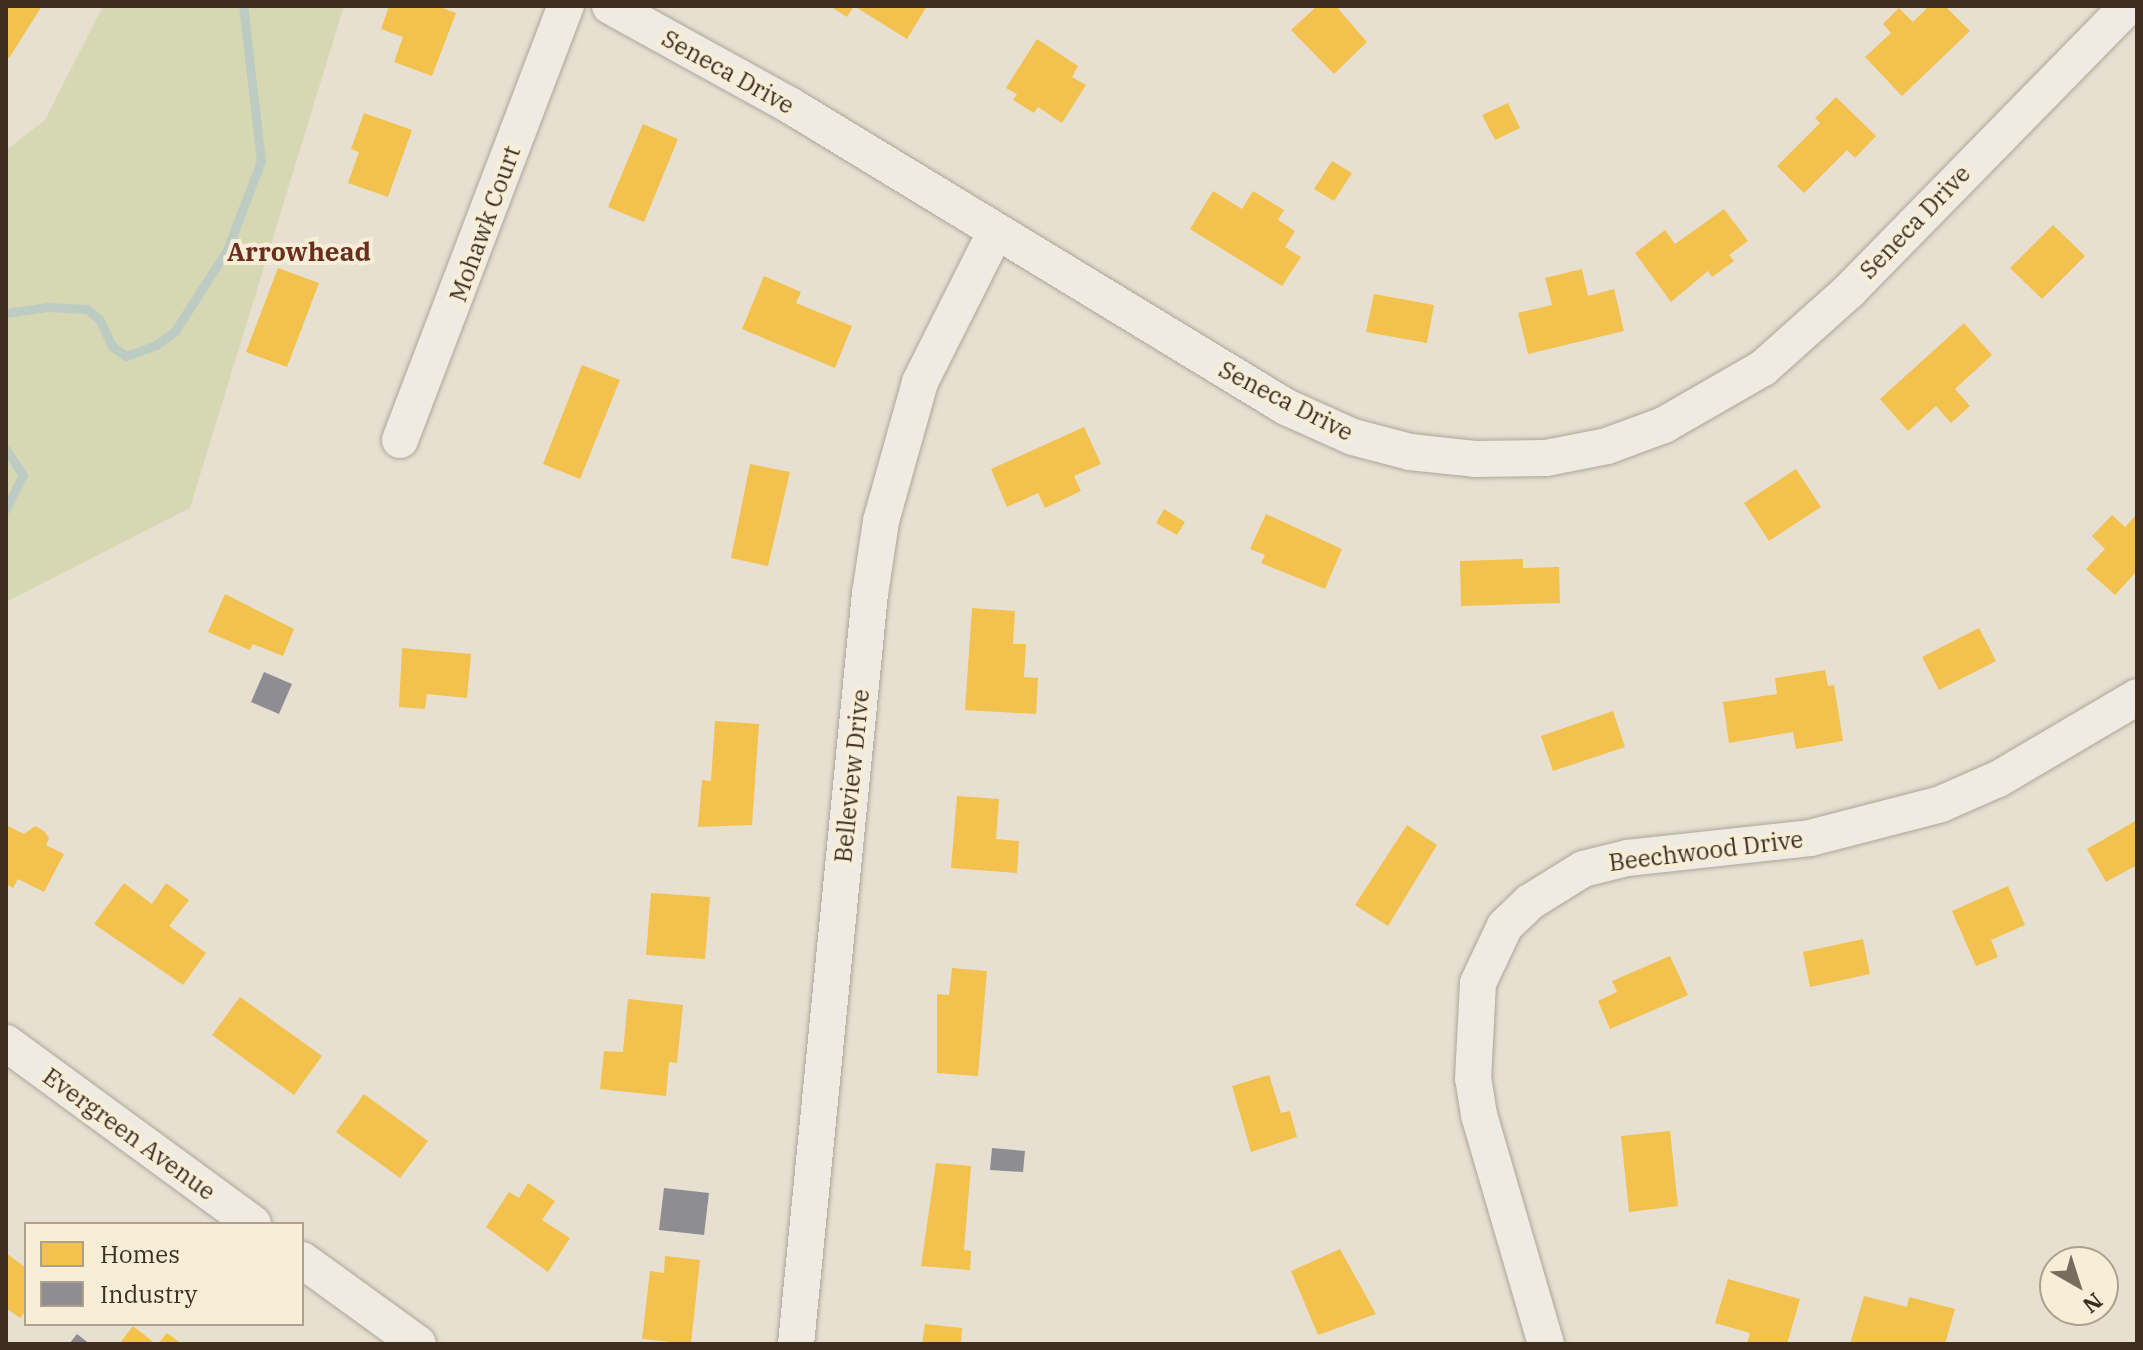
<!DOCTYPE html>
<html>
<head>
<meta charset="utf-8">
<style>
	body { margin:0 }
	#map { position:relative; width:2143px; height:1350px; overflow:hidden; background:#e7e0d1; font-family:"IBM Plex Serif",serif }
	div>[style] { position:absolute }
	.green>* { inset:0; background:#d6d7b3 }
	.homes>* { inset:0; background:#f2c14e }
	.industry>* { inset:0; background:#8d8d92 }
	.stream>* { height:9px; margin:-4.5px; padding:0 4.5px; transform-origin:4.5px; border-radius:4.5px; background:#bcccc2 }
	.roads { filter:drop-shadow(0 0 2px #ada599) drop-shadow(0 0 2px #ada599) }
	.street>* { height:36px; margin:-18px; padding:0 18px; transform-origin:18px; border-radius:18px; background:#efebe3 }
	span { translate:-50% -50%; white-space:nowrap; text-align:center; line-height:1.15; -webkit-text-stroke:8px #f7eed8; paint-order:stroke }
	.street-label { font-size:24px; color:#3d2e20 }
	.neighbourhood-label { font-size:26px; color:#6b2e1e; font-weight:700 }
	.frame { position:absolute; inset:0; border:8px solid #3d2e20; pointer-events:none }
	.legend { position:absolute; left:24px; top:1222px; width:280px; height:104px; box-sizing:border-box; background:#f7eed8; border:2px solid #ada18e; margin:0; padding:10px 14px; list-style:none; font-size:24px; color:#3d2e20 }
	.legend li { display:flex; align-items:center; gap:16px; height:40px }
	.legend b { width:40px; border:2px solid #ada18e }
	.north { position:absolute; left:2039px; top:1246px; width:80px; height:80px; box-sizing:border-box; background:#f7eed8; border:2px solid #ada18e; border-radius:50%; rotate:141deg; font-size:22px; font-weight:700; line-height:32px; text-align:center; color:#3d2e20 }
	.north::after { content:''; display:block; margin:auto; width:28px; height:36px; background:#786c5e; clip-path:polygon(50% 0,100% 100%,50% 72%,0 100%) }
</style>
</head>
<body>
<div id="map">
	<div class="green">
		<i style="clip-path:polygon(103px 6px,344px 6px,190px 508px,6px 602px,6px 150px,45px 120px)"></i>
	</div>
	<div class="homes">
		<i style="clip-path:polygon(6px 6px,42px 6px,9px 58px,6px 56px)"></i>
		<i style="clip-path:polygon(389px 6px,437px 6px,456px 13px,432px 76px,394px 62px,403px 37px,381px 29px)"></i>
		<i style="clip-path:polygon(830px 6px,927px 6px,907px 39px,854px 6px,847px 17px)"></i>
		<i style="clip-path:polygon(1317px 6px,1336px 6px,1367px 42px,1334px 74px,1291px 30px)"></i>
		<i style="clip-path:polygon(1929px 6px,1945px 6px,1970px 31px,1902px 96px,1865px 57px,1891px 33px,1883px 24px,1899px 8px,1913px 22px)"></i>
		<i style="clip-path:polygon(1037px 39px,1078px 66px,1072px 77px,1086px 85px,1062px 123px,1038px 107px,1034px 113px,1013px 100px,1017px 94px,1006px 88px)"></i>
		<i style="clip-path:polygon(1836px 97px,1876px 136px,1855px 158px,1847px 150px,1804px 193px,1777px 166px,1820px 123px,1815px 118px)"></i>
		<i style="clip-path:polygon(1508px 103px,1520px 128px,1495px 140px,1482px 115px)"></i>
		<i style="clip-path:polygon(364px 113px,412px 130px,388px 197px,348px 183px,359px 152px,351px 149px)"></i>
		<i style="clip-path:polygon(643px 124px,678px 139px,644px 222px,608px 207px)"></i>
		<i style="clip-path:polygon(1332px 161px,1352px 173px,1334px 201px,1314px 189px)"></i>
		<i style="clip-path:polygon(1213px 191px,1242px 209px,1253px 191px,1284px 210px,1278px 220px,1295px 231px,1285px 247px,1301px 257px,1282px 286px,1190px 229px)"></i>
		<i style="clip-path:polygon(1724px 209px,1748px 241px,1729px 255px,1734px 261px,1712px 277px,1708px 271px,1671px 302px,1635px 253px,1665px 230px,1675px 244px)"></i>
		<i style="clip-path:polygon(2053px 225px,2085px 256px,2042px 299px,2010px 268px)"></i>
		<i style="clip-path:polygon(278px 268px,319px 283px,287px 367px,246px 352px)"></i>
		<i style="clip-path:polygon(1582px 269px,1588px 296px,1614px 289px,1624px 331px,1528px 354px,1518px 313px,1552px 305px,1545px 278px)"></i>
		<i style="clip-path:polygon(764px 276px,801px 292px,796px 303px,852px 326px,835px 368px,742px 329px)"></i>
		<i style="clip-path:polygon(1374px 294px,1434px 305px,1427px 343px,1366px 332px)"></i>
		<i style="clip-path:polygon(1964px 323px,1992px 355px,1955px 389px,1970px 406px,1951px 423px,1936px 406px,1908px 431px,1880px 399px)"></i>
		<i style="clip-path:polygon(582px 365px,620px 380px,580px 479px,543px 464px)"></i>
		<i style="clip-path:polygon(1084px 427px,1101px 464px,1074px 476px,1081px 491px,1045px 508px,1038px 493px,1007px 507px,991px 469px)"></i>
		<i style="clip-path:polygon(750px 464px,790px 472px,768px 566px,731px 558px)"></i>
		<i style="clip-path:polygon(1796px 469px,1821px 507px,1769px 541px,1744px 503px)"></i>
		<i style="clip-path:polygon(1164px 509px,1185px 522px,1177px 535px,1156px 523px)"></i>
		<i style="clip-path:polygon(1266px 514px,1342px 549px,1325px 589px,1261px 563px,1265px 555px,1250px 549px)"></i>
		<i style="clip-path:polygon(2137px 514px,2137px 571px,2115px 595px,2086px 569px,2105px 549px,2092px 536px,2112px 515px,2125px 527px)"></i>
		<i style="clip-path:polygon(1523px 559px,1523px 568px,1559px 567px,1560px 603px,1461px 606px,1460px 561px)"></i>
		<i style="clip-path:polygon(225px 594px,294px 629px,283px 656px,253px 644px,250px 650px,208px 632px)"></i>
		<i style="clip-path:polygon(972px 608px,1015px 611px,1013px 644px,1026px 644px,1024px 677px,1038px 678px,1036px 714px,965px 710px)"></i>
		<i style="clip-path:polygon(1979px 628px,1996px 661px,1939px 690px,1922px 657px)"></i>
		<i style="clip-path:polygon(402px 648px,471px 654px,467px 698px,427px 694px,425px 709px,399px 707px)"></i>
		<i style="clip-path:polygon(1825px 670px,1828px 686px,1834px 685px,1843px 741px,1796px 749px,1793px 732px,1729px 743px,1723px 702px,1777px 694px,1775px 678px)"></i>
		<i style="clip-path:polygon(1613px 711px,1625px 747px,1553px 771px,1541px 736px)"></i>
		<i style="clip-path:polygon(715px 721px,759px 724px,752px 825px,698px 827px,702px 780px,711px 781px)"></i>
		<i style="clip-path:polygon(957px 796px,999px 799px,996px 839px,1019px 841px,1017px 873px,951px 868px)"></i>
		<i style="clip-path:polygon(2137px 820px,2137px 865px,2106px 882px,2087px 849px)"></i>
		<i style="clip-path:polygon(6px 825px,24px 834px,35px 826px,44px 831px,49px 838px,46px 845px,64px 854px,44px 892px,18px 879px,13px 888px,6px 884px)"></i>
		<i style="clip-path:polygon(1407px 825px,1437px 845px,1388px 926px,1355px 905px)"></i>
		<i style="clip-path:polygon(124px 883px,152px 904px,166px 883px,189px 900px,169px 926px,206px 953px,183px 985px,94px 924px)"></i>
		<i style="clip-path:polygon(2008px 886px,2025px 925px,1991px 940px,1998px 957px,1976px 966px,1952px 911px)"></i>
		<i style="clip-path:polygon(651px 893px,710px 897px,705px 959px,646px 955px)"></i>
		<i style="clip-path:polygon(1863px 939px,1870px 974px,1810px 987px,1803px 952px)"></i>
		<i style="clip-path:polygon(1670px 956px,1688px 995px,1610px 1029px,1598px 1001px,1617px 992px,1612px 981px)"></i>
		<i style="clip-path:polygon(952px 968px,987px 971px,978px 1076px,937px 1073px,937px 994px,949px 995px)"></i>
		<i style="clip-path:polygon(240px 997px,322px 1056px,294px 1095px,212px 1035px)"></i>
		<i style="clip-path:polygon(628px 999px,683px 1005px,677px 1063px,669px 1062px,666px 1096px,600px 1089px,604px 1051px,623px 1052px)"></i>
		<i style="clip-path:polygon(1269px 1075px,1281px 1113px,1290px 1111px,1297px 1137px,1251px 1152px,1232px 1086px)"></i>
		<i style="clip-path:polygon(364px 1094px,428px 1141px,400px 1178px,336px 1132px)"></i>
		<i style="clip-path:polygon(1670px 1131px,1678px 1206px,1629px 1212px,1621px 1136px)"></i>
		<i style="clip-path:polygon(936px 1163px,971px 1166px,964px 1250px,971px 1251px,970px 1270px,921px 1266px)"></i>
		<i style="clip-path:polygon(528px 1183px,555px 1201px,542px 1220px,570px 1238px,548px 1272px,486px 1227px,509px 1192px,519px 1198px)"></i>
		<i style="clip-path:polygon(1340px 1249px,1376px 1314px,1318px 1335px,1291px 1271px)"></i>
		<i style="clip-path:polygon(6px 1253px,26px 1268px,26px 1311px,20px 1318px,6px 1308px)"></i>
		<i style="clip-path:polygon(665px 1256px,700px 1260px,691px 1344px,642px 1339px,650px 1271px,664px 1273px)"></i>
		<i style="clip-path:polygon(1728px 1279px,1800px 1299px,1787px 1344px,1747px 1344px,1750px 1333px,1715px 1323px)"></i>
		<i style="clip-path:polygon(1864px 1296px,1907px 1307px,1909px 1297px,1955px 1309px,1945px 1344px,1850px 1344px)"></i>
		<i style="clip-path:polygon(925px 1324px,962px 1328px,961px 1344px,922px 1344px)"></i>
		<i style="clip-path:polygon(133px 1326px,156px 1344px,119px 1344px)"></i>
		<i style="clip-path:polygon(167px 1333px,182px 1344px,158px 1344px)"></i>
	</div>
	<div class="industry">
		<i style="clip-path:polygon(264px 672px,292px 684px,279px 714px,251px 702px)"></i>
		<i style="clip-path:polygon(992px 1148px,1025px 1151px,1023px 1172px,990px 1170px)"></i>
		<i style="clip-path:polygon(664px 1188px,709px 1193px,704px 1235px,659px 1230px)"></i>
		<i style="clip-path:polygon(77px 1334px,90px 1344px,69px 1344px)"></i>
	</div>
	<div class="stream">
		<i style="left:6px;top:313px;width:41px;rotate:-8.3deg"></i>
		<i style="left:47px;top:307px;width:40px;rotate:2.9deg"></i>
		<i style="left:87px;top:309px;width:16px;rotate:40deg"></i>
		<i style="left:99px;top:319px;width:30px;rotate:64deg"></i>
		<i style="left:112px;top:346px;width:17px;rotate:36deg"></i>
		<i style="left:126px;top:356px;width:32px;rotate:-20deg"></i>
		<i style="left:156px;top:345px;width:24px;rotate:-36deg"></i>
		<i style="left:175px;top:331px;width:96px;rotate:-57.3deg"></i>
		<i style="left:227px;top:250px;width:95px;rotate:-69.1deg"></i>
		<i style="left:261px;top:161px;width:156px;rotate:-96.6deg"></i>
		<i style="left:6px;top:450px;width:30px;rotate:56deg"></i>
		<i style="left:23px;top:475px;width:38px;rotate:117deg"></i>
	</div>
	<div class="roads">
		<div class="street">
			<i style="left:610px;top:6px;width:207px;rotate:28.9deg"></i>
			<i style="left:791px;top:106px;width:579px;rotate:31.3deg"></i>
			<i style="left:1286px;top:407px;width:73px;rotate:24.1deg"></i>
			<i style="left:1353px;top:437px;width:59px;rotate:14.7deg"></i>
			<i style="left:1410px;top:452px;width:65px;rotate:6.1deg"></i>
			<i style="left:1475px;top:459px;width:71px;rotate:-0.8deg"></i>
			<i style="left:1546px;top:458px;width:62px;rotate:-11.1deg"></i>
			<i style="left:1607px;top:446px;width:61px;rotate:-20.2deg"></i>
			<i style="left:1664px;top:425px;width:114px;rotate:-29.9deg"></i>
			<i style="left:1763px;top:368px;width:115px;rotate:-41.8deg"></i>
			<i style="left:1849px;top:291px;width:399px;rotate:-45.6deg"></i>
			<i style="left:400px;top:440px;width:465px;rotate:-69.1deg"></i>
			<i style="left:6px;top:1043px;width:306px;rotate:36.2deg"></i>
			<i style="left:302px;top:1260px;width:143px;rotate:35.9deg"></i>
			<i style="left:796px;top:1344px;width:754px;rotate:-84.37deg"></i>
			<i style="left:870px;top:594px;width:74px;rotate:-81.4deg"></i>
			<i style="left:881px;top:521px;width:144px;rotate:-74.3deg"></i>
			<i style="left:920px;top:382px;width:169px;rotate:-63.3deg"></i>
			<i style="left:1546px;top:1344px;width:239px;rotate:-106.3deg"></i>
			<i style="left:1479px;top:1115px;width:36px;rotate:-99deg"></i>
			<i style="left:1473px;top:1079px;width:96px;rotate:-87deg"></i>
			<i style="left:1478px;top:983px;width:63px;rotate:-64.7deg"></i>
			<i style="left:1505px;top:926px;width:35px;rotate:-44deg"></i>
			<i style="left:1530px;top:902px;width:62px;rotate:-31.9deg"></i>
			<i style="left:1583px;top:869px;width:45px;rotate:-14deg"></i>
			<i style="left:1627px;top:858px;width:184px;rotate:-6.2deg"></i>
			<i style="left:1810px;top:838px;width:135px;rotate:-14.5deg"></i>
			<i style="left:1941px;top:804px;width:62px;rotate:-23.7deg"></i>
			<i style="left:1998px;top:779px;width:161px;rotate:-30.5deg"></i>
		</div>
	</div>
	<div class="street-label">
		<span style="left:728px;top:72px;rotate:29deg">Seneca Drive</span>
		<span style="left:1915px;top:222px;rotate:-46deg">Seneca Drive</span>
		<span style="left:485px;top:224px;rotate:-70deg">Mohawk Court</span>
		<span style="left:1286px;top:401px;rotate:27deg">Seneca Drive</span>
		<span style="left:852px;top:776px;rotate:-84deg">Belleview Drive</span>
		<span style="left:1706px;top:851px;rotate:-7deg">Beechwood Drive</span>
		<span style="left:129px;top:1134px;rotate:36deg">Evergreen Avenue</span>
	</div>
	<div class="neighbourhood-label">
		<span style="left:299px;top:252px">Arrowhead</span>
	</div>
	<div class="frame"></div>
	<ul class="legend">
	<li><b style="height:22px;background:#f2c14e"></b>Homes</li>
	<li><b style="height:22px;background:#8d8d92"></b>Industry</li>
	</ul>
	<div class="north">N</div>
</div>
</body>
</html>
